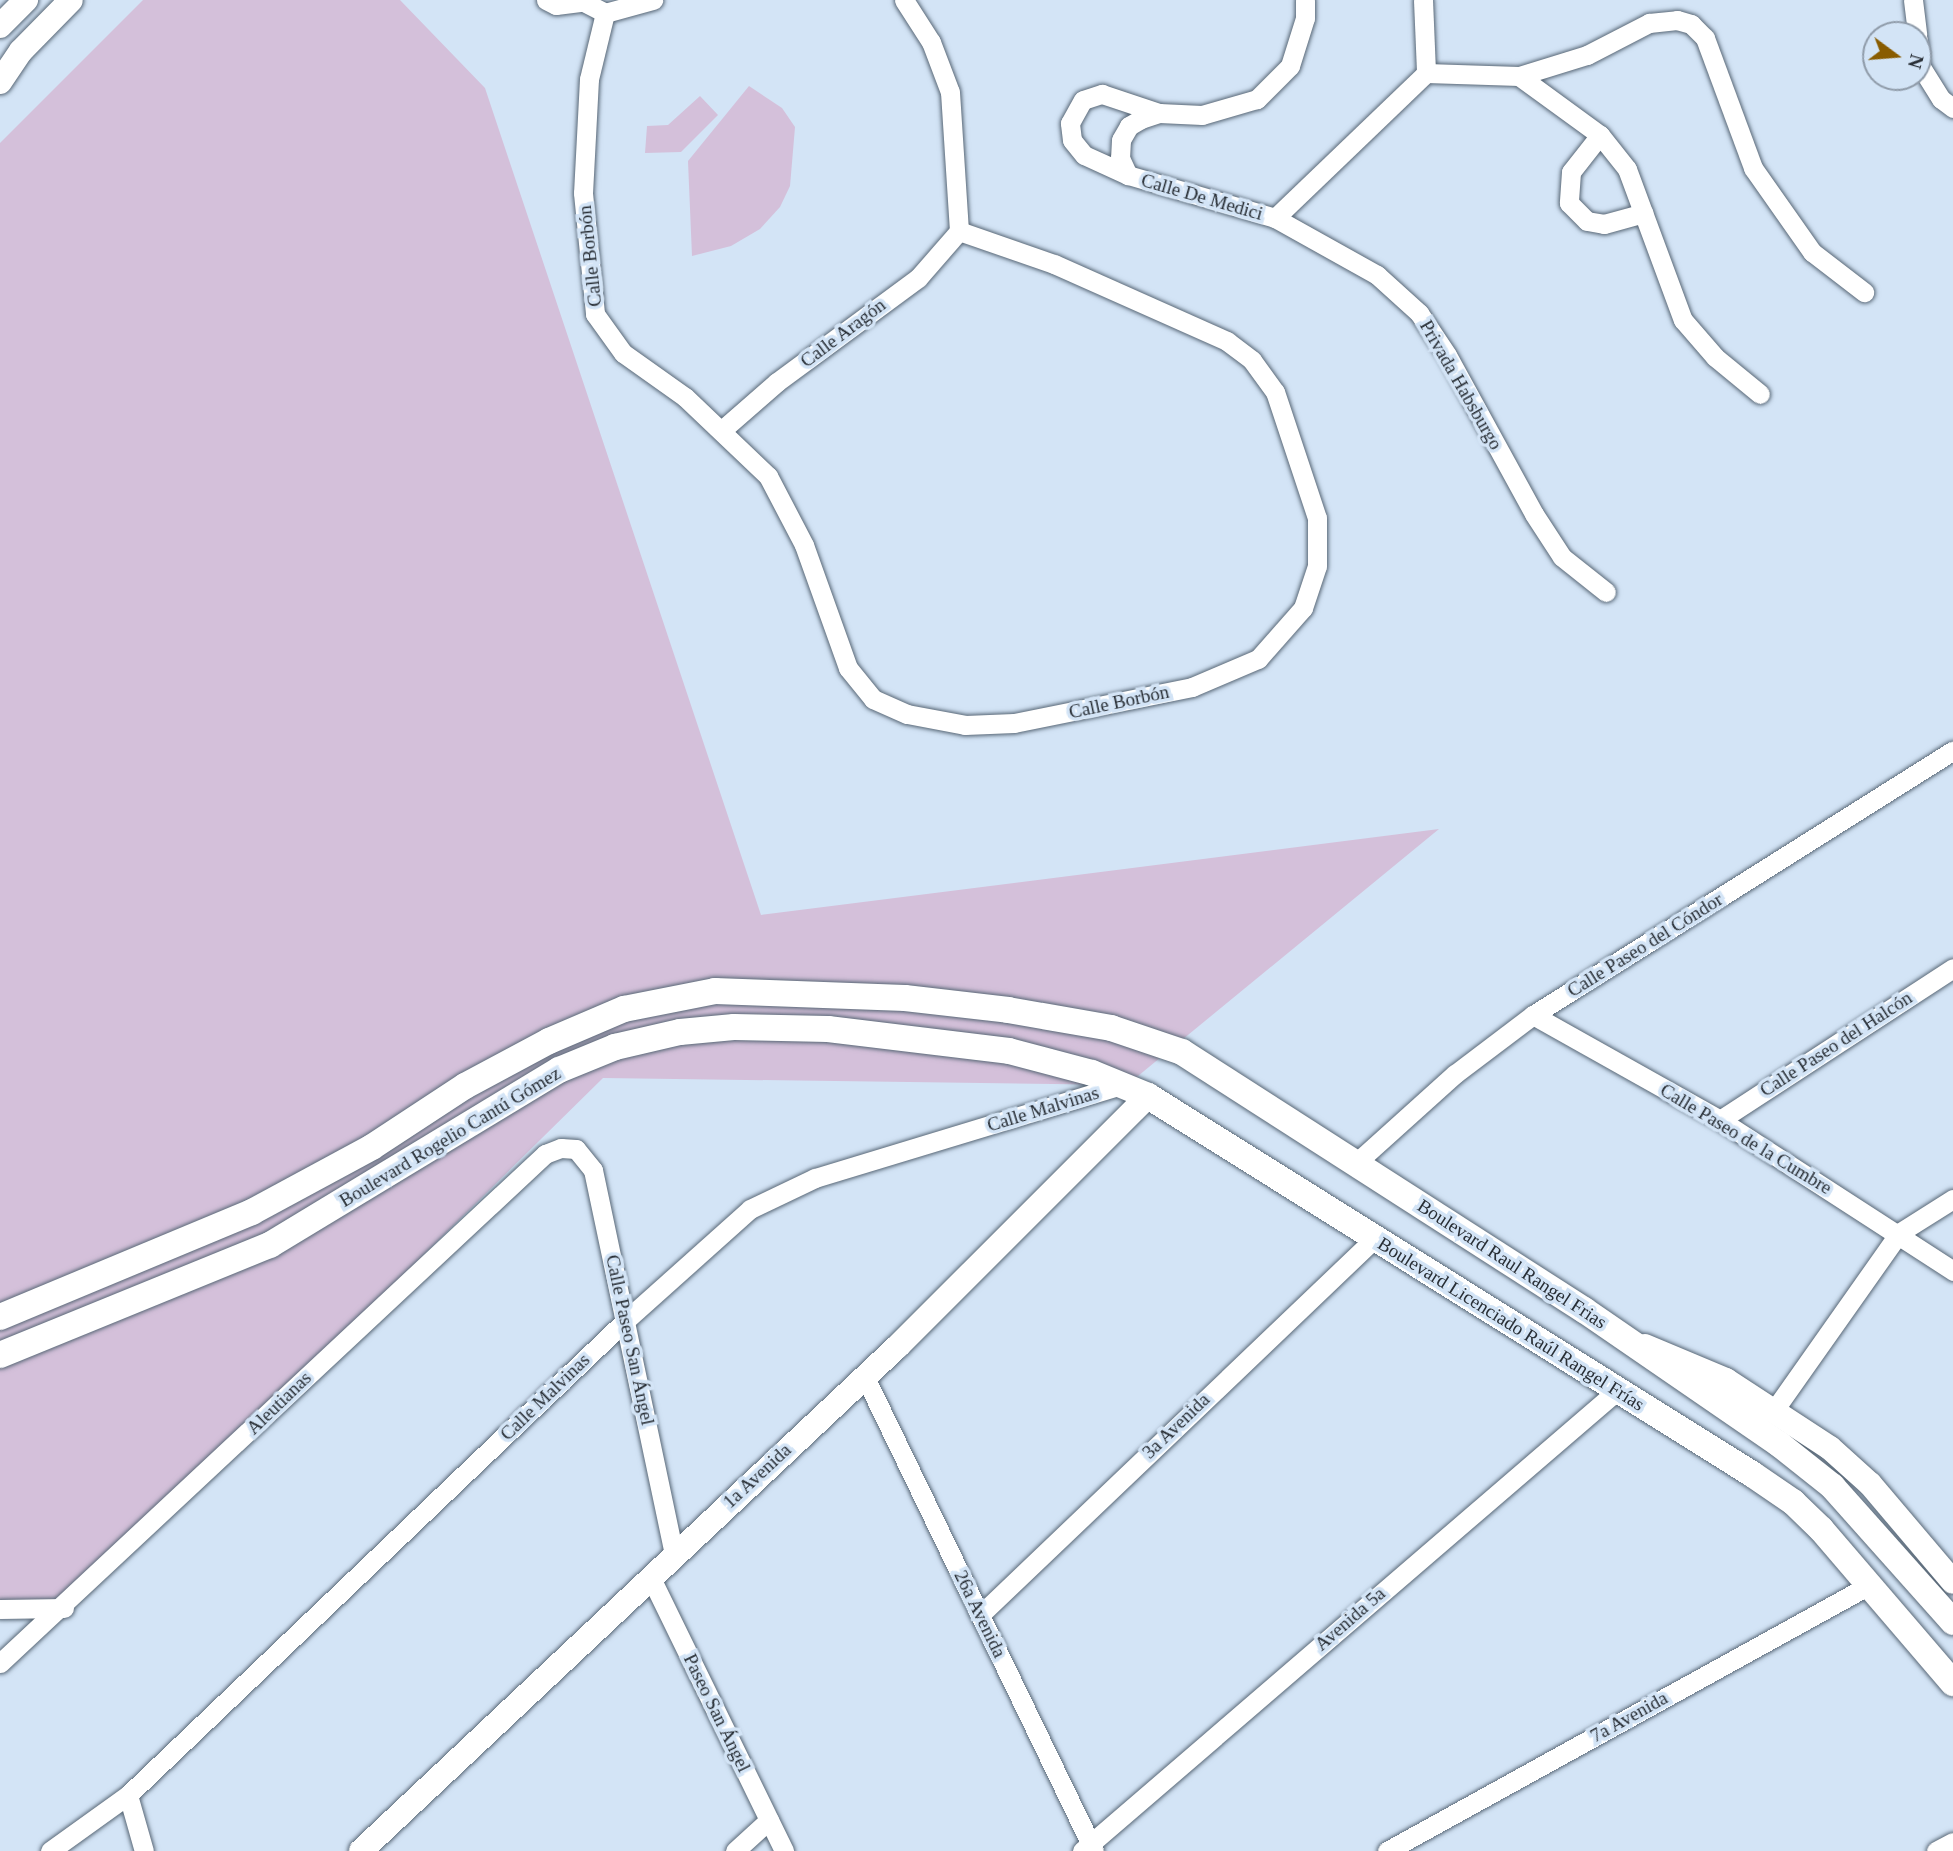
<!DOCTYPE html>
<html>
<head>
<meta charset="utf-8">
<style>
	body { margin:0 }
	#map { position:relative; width:1953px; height:1851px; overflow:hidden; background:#d3e4f6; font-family:Georgia,serif }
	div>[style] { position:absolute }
	.green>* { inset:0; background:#d4c0da }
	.roads { filter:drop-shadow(0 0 2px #586776) drop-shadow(0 0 2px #586776) }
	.minor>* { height:19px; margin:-9.5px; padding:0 9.5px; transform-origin:9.5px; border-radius:9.5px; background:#fff }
	.tertiary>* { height:24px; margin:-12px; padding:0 12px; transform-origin:12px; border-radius:12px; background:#fff }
	.secondary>* { height:26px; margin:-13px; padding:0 13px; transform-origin:13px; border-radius:13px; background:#fff }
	span { translate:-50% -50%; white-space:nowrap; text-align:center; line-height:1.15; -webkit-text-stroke:7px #d3e4f6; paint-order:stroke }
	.street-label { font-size:19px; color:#282e35 }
	.north { position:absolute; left:1862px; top:21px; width:70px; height:70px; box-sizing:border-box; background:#d3e4f6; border:2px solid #8f9ba9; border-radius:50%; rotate:106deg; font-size:19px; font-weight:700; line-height:28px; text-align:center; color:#282e35 }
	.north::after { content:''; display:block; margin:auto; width:24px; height:32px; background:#895c00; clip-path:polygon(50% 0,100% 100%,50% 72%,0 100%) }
</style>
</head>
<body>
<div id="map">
	<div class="green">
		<i style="clip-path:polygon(143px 0,400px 0,485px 88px,761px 915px,1439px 829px,1127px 1085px,603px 1078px,55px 1618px,0 1618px,0 143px)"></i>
		<i style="clip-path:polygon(749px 86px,782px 108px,795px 127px,790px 186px,780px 207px,760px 229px,731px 246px,692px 256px,688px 161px)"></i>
		<i style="clip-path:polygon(700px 96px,718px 115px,681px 152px,645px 153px,647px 126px,668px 125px)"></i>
	</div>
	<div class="roads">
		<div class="minor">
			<i style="left:546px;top:0;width:11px;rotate:27deg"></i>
			<i style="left:556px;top:5px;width:26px;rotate:-7deg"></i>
			<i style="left:580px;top:0;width:28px;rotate:27deg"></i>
			<i style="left:605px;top:13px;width:50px;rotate:-15.2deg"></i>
			<i style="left:904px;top:0;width:50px;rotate:57.3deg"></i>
			<i style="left:931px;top:42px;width:53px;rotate:69.2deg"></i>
			<i style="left:950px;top:92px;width:139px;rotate:86.3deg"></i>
			<i style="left:1305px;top:0;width:18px;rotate:90deg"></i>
			<i style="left:1305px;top:18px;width:50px;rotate:107.4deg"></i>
			<i style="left:1290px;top:66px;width:47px;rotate:135deg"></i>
			<i style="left:1257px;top:99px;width:57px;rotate:163.8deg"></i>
			<i style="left:1202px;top:115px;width:43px;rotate:-177.3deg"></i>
			<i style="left:1159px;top:113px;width:19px;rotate:162deg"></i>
			<i style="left:1141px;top:119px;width:14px;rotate:150deg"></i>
			<i style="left:1129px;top:126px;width:16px;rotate:120deg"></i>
			<i style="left:1121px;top:140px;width:18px;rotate:93deg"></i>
			<i style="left:1120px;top:158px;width:19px;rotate:65deg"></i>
			<i style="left:1128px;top:175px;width:153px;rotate:16.3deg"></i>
			<i style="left:1275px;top:218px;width:117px;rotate:29.2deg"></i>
			<i style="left:1377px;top:275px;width:57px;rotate:42.1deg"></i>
			<i style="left:1419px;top:313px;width:50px;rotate:56.3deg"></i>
			<i style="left:1447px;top:355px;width:181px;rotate:61.3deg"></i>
			<i style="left:1534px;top:514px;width:51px;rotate:56.9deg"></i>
			<i style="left:1562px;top:557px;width:56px;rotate:38.5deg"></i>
			<i style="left:1423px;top:0;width:73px;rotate:87.6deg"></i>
			<i style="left:1913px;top:0;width:35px;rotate:83deg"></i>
			<i style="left:605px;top:13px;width:68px;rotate:103.6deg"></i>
			<i style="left:589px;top:79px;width:114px;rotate:93deg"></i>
			<i style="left:583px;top:193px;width:122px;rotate:84.3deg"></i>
			<i style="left:595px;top:314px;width:48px;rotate:54.3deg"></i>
			<i style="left:623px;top:353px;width:76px;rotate:35.4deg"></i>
			<i style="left:685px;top:397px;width:115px;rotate:43.6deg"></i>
			<i style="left:768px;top:476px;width:78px;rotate:62.4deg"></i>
			<i style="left:804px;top:545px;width:131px;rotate:70.3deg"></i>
			<i style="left:848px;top:668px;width:40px;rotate:51deg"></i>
			<i style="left:873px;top:699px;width:37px;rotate:24deg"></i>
			<i style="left:907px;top:714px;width:59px;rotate:10.7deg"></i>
			<i style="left:965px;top:725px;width:49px;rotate:-2.3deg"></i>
			<i style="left:1014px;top:723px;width:182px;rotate:-11.4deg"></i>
			<i style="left:1192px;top:687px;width:72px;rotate:-23deg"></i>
			<i style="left:1258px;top:659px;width:68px;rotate:-48.6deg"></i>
			<i style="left:1303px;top:608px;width:44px;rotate:-71.6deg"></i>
			<i style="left:1317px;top:566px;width:48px;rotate:-90deg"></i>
			<i style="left:1317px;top:518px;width:133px;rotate:-108.4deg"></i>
			<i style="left:1275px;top:392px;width:39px;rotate:-126deg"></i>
			<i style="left:1252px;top:360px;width:31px;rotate:-143deg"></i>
			<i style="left:1227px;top:341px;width:189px;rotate:-156deg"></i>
			<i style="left:1054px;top:264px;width:101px;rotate:-160.8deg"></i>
			<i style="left:1918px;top:40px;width:27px;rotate:84deg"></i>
			<i style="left:1921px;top:67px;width:38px;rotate:58deg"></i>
			<i style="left:1941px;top:99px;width:15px;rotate:37deg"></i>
			<i style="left:1519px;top:76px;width:100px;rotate:36.1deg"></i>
			<i style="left:1600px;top:135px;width:43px;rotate:51.5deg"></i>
			<i style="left:1627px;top:169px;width:161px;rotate:69.7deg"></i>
			<i style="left:1683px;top:320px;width:49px;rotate:49.1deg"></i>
			<i style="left:1715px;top:357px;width:58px;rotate:39.4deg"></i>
			<i style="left:1600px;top:135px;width:47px;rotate:128.1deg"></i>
			<i style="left:1571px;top:172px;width:31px;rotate:94deg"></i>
			<i style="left:1569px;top:203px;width:25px;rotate:45deg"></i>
			<i style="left:1587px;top:221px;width:17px;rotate:10deg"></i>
			<i style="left:1604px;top:224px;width:41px;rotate:-15.4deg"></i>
			<i style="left:1128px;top:175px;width:48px;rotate:-155.6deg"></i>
			<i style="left:1084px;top:155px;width:19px;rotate:-129deg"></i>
			<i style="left:1072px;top:140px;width:17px;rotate:-97deg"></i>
			<i style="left:1070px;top:123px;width:26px;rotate:-61deg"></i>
			<i style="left:1083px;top:100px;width:20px;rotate:-18deg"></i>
			<i style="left:1102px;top:94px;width:60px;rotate:18.4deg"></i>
			<i style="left:1275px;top:218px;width:209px;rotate:-43.8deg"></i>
			<i style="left:1426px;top:73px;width:93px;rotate:1.8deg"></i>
			<i style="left:1519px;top:76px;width:71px;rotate:-17.2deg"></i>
			<i style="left:1587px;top:55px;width:70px;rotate:-27.3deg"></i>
			<i style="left:1649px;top:23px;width:28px;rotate:-6deg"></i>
			<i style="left:1677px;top:20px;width:15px;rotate:16deg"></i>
			<i style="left:1691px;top:24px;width:20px;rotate:45deg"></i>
			<i style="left:1705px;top:38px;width:139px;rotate:69.7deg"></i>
			<i style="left:1753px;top:168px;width:103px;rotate:54.9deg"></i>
			<i style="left:1812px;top:252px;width:66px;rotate:37.6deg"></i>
			<i style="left:722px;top:430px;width:73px;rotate:-41.1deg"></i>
			<i style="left:777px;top:382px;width:175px;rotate:-36.4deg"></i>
			<i style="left:918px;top:278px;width:62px;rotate:-48.9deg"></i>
			<i style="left:1533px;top:1015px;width:214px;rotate:29.3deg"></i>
			<i style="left:1720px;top:1120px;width:278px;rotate:32.9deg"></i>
			<i style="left:1720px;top:1120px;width:278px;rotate:-33.1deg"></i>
			<i style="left:1356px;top:1163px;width:133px;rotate:-42deg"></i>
			<i style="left:1455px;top:1074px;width:98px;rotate:-37.1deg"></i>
			<i style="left:1533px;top:1015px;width:496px;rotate:-32.2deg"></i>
			<i style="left:865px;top:1377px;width:526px;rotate:64.21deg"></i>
			<i style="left:1775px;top:1409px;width:215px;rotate:-54.8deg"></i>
			<i style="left:1899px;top:1233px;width:64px;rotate:-32.2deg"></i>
			<i style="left:650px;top:1576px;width:306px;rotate:64deg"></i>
			<i style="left:0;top:1609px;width:64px;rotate:-0.9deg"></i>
			<i style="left:980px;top:1615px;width:545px;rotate:-43.66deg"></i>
			<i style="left:0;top:1663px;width:746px;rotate:-43.04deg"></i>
			<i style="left:545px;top:1154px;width:17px;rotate:-21deg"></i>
			<i style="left:561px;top:1148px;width:15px;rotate:4deg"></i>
			<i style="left:576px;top:1149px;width:27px;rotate:51deg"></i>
			<i style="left:593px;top:1170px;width:391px;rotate:78.1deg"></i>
			<i style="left:128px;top:1795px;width:58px;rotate:74.1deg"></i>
			<i style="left:50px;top:1851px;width:96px;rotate:-35.7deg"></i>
			<i style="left:128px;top:1795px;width:688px;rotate:-43.65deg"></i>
			<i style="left:626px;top:1320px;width:166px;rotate:-41.8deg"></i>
			<i style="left:750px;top:1209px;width:72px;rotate:-25.5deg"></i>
			<i style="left:815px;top:1178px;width:323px;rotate:-16.9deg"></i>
			<i style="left:735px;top:1851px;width:46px;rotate:-42.4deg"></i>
			<i style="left:1082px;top:1851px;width:708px;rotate:-40.71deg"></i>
			<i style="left:1387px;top:1851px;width:553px;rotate:-28.88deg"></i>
			<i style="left:1936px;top:1851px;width:19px;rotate:-28deg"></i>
		</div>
		<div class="tertiary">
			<i style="left:0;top:26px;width:37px;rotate:-45deg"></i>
			<i style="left:0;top:82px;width:37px;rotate:-56deg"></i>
			<i style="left:21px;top:51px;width:71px;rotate:-45.6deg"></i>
			<i style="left:1645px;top:1346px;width:88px;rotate:22.8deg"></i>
			<i style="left:1726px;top:1380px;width:124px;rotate:33.2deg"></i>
			<i style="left:1830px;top:1448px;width:54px;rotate:42deg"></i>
			<i style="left:1870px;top:1484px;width:128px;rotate:49.7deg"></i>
			<i style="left:361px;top:1851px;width:737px;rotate:-43.24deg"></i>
			<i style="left:898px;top:1346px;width:354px;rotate:-45deg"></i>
		</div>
		<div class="secondary">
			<i style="left:0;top:1317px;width:273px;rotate:-22.6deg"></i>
			<i style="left:252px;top:1212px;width:136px;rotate:-28.4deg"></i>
			<i style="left:372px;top:1147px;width:111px;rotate:-33.3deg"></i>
			<i style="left:465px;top:1086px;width:95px;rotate:-28.2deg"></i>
			<i style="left:549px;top:1041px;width:82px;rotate:-23.1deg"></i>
			<i style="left:624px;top:1009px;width:93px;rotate:-11.2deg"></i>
			<i style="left:715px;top:991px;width:190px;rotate:2.1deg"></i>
			<i style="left:905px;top:998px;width:104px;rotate:6.6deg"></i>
			<i style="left:1008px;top:1010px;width:105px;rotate:9.9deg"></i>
			<i style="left:1111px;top:1028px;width:75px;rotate:18.7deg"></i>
			<i style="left:1182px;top:1052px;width:478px;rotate:32.7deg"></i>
			<i style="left:1584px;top:1310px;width:237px;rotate:34.5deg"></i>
			<i style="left:1779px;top:1444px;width:68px;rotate:38.4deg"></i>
			<i style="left:1832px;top:1486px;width:182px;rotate:48.3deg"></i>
			<i style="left:0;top:1355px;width:292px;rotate:-22.2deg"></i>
			<i style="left:270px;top:1245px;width:338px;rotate:-31.2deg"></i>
			<i style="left:559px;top:1070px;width:61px;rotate:-22.3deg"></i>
			<i style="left:615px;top:1047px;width:67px;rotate:-13deg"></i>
			<i style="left:680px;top:1032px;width:54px;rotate:-5.3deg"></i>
			<i style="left:734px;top:1027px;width:94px;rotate:1.2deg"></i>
			<i style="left:828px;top:1029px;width:182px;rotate:6.9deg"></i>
			<i style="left:1009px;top:1051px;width:86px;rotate:14.8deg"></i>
			<i style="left:1092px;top:1073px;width:61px;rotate:22.3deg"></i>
			<i style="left:1148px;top:1096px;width:713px;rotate:32.04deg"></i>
			<i style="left:1752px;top:1474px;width:50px;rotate:34.3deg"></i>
			<i style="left:1793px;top:1502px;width:39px;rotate:44deg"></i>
			<i style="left:1821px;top:1529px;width:203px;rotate:49.4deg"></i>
		</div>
	</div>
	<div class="street-label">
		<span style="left:1202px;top:197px;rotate:16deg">Calle De Medici</span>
		<span style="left:590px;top:256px;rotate:-96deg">Calle Borbón</span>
		<span style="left:843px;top:333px;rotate:-37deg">Calle Aragón</span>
		<span style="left:1461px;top:385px;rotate:60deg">Privada Habsburgo</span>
		<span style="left:1119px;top:702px;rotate:-12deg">Calle Borbón</span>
		<span style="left:1645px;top:945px;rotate:-32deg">Calle Paseo del Cóndor</span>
		<span style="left:1836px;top:1044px;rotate:-33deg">Calle Paseo del Halcón</span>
		<span style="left:1043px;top:1109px;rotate:-17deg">Calle Malvinas</span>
		<span style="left:450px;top:1137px;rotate:-31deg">Boulevard Rogelio Cantú Gómez</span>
		<span style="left:1746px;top:1139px;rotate:31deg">Calle Paseo de la Cumbre</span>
		<span style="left:1512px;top:1264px;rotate:33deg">Boulevard Raul Rangel Frias</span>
		<span style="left:1511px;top:1324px;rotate:32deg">Boulevard Licenciado Raúl Rangel Frías</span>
		<span style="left:630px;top:1340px;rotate:78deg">Calle Paseo San Ángel</span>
		<span style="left:545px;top:1397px;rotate:-44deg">Calle Malvinas</span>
		<span style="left:279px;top:1403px;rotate:-44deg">Aleutianas</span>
		<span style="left:1176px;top:1426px;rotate:-44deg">3a Avenida</span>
		<span style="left:757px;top:1476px;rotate:-43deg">1a Avenida</span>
		<span style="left:980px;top:1614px;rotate:64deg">26a Avenida</span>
		<span style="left:1350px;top:1619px;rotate:-41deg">Avenida 5a</span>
		<span style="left:717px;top:1713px;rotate:64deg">Paseo San Ángel</span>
		<span style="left:1629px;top:1717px;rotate:-29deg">7a Avenida</span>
	</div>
	<div class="north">N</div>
</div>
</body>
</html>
